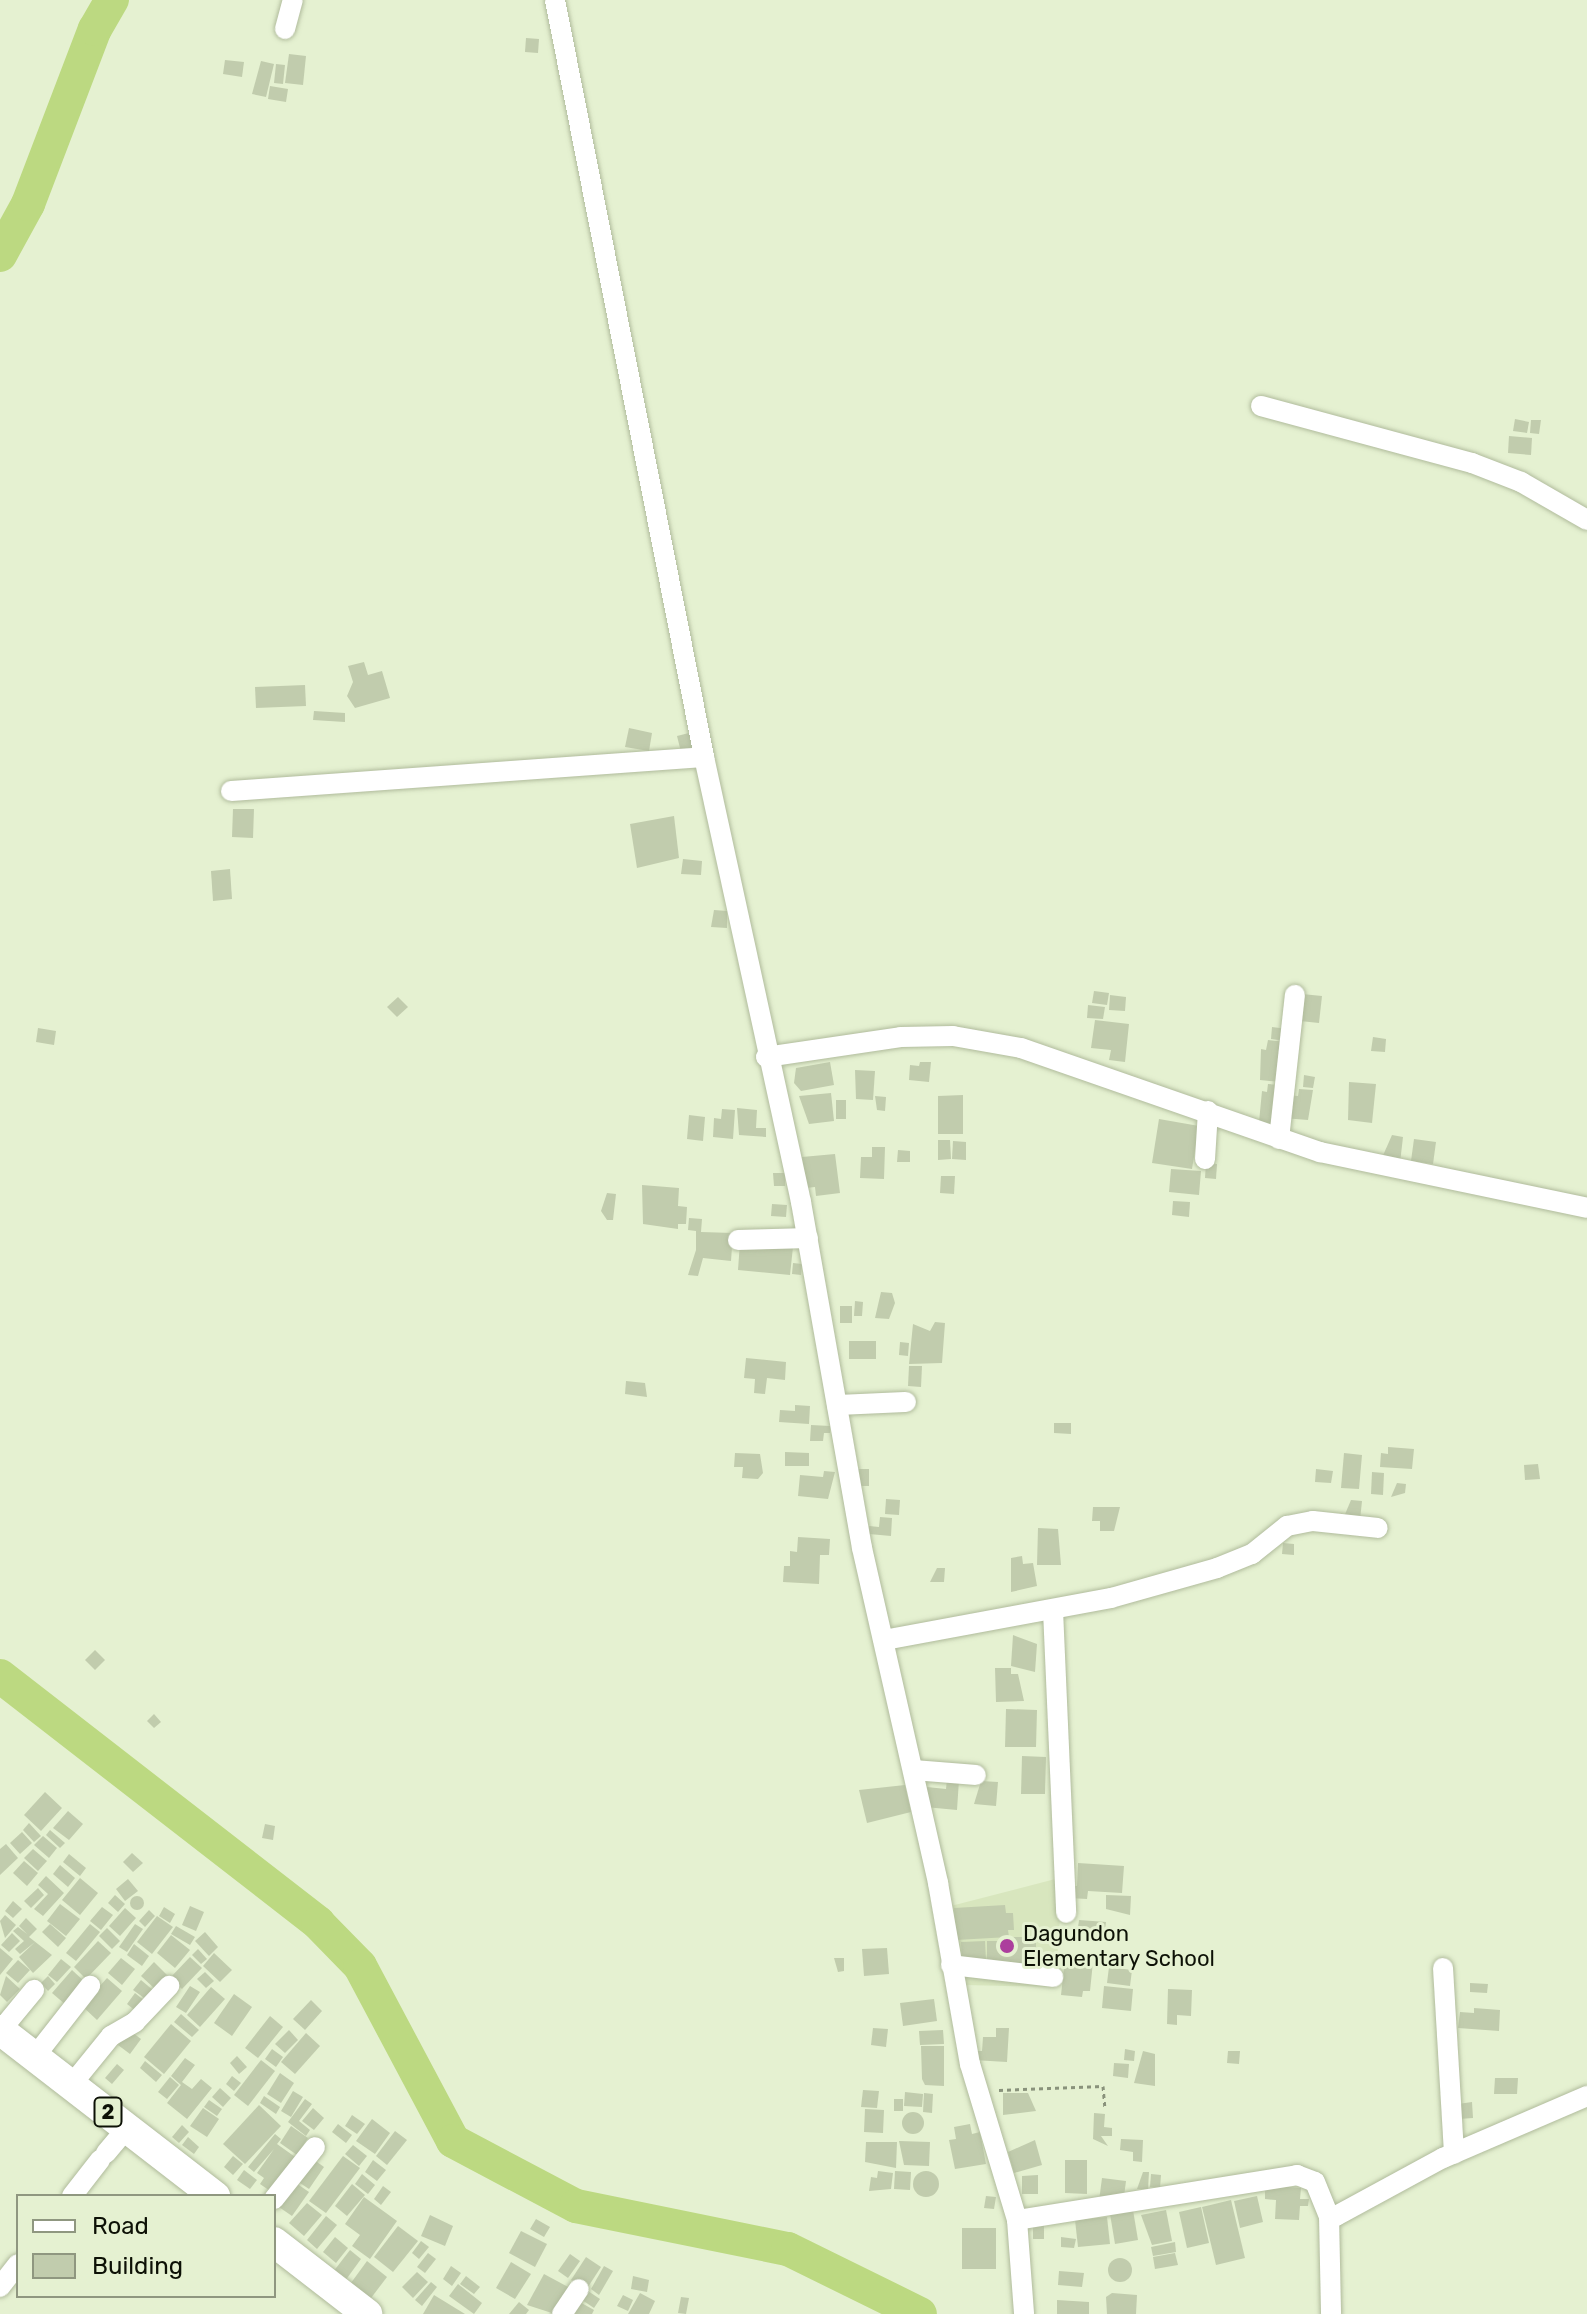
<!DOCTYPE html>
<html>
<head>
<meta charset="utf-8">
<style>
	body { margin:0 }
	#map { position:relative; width:1587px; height:2314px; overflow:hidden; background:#e5f1d1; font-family:Rubik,sans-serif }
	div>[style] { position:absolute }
	.built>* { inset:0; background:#d8e6be }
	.river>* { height:34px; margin:-17px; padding:0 17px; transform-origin:17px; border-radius:17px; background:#bcd981 }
	.building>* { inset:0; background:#c1ccad }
	.round { border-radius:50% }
	.path>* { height:3px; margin-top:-1.5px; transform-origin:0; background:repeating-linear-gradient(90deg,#89927b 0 4px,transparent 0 8px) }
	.roads { filter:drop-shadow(0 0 2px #b0bb9c) drop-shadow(0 0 2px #b0bb9c) }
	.minor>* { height:20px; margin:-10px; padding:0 10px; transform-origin:10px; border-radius:10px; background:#fff }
	.highway>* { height:30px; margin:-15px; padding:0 15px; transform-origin:15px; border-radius:15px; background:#fff }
	.dots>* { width:22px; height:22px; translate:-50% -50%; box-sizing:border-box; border:4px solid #e5f1d1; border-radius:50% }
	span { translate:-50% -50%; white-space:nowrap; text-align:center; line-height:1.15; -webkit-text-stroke:6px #e5f1d1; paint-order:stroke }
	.shield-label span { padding:2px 6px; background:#e5f1d1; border:2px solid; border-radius:6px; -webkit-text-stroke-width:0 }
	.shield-label { font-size:20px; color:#0d1106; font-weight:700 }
	.poi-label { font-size:22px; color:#0d1106 }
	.left { translate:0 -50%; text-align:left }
	.legend { position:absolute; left:16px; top:2194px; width:260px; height:104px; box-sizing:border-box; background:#e5f1d1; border:2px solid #8f9780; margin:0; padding:10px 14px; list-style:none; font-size:24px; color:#0d1106 }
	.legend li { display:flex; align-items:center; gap:16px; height:40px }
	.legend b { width:40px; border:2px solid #8f9780 }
</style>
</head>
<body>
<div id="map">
	<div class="built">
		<i style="clip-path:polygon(1063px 1877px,1055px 1987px,966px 1985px,947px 1907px)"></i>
	</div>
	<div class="river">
		<i style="left:0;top:255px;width:58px;rotate:-61.2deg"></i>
		<i style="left:28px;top:204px;width:187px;rotate:-69.1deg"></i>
		<i style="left:95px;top:29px;width:34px;rotate:-60deg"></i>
		<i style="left:0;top:1676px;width:403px;rotate:37.8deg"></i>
		<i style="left:318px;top:1923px;width:60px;rotate:45.7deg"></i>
		<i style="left:360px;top:1966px;width:198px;rotate:62deg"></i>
		<i style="left:453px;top:2141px;width:139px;rotate:27.9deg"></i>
		<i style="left:576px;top:2206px;width:216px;rotate:11.5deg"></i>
		<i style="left:788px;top:2249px;width:147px;rotate:26.2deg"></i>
	</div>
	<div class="building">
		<i style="clip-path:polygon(526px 38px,539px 39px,538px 53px,525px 52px)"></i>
		<i style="clip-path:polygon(289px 54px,306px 56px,303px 85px,285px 83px)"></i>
		<i style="clip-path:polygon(225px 60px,244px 62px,242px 77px,223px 74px)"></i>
		<i style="clip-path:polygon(261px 61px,274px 64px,266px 97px,252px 94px)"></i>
		<i style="clip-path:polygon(276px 64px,285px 65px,283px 84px,274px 83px)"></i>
		<i style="clip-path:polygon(270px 86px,288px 89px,286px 102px,268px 99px)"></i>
		<i style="clip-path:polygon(1515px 419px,1529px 422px,1527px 433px,1513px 431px)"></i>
		<i style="clip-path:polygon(1531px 420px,1541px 420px,1539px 434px,1530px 433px)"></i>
		<i style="clip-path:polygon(1509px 436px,1532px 438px,1531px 455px,1508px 453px)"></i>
		<i style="clip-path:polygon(364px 662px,368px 675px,382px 671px,390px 698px,355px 708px,347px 696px,353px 682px,348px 666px)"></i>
		<i style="clip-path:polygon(305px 685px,306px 706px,256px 708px,255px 687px)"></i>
		<i style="clip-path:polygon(314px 711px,345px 713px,345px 722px,313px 720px)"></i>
		<i style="clip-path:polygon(629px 728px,652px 733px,649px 751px,625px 747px)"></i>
		<i style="clip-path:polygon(693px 732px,697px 749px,681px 752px,677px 736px)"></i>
		<i style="clip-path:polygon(233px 809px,254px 809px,253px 838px,232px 837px)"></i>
		<i style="clip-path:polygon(674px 816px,679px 858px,637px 868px,630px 824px)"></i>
		<i style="clip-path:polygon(683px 859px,702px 861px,701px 875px,681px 874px)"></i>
		<i style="clip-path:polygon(230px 869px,232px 899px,213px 901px,211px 871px)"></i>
		<i style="clip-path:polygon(714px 910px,727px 911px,727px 928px,711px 927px)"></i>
		<i style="clip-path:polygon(1094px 991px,1109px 993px,1107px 1005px,1092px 1003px)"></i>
		<i style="clip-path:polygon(1302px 994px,1322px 996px,1319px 1023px,1300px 1021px)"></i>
		<i style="clip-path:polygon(1110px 995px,1126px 997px,1125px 1011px,1109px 1010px)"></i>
		<i style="clip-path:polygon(398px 997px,408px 1007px,397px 1017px,387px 1007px)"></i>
		<i style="clip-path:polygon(1088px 1005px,1105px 1007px,1103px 1019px,1087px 1018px)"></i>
		<i style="clip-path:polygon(1095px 1020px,1129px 1024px,1125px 1062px,1109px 1060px,1111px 1050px,1091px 1048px)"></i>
		<i style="clip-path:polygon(1272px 1027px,1287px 1029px,1286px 1041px,1271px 1039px)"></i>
		<i style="clip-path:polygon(38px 1028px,56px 1031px,54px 1045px,36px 1042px)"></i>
		<i style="clip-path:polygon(1373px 1037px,1386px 1039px,1385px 1052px,1371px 1051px)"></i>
		<i style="clip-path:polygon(1268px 1040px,1286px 1042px,1281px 1082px,1260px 1080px,1261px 1049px,1266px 1050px)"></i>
		<i style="clip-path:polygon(830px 1062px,834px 1085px,801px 1091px,794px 1083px,796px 1068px)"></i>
		<i style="clip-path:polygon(920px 1062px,931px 1062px,929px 1082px,909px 1080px,910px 1065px,919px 1066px)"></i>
		<i style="clip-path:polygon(855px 1070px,875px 1071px,873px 1100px,856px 1099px)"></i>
		<i style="clip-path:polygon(1304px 1075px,1315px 1077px,1313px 1088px,1303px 1087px)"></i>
		<i style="clip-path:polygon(1349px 1082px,1376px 1084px,1372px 1123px,1348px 1120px)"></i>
		<i style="clip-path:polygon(1268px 1084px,1280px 1085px,1279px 1124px,1259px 1122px,1262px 1091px,1267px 1092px)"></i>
		<i style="clip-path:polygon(1299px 1089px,1313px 1090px,1308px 1120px,1283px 1118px,1285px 1095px,1298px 1096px)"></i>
		<i style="clip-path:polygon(831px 1093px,834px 1121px,809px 1124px,799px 1096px)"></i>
		<i style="clip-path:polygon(963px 1095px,963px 1134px,938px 1134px,938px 1096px)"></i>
		<i style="clip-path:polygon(875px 1096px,886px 1097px,885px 1111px,877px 1110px)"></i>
		<i style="clip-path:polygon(836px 1100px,846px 1100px,846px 1119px,836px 1119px)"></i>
		<i style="clip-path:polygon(737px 1108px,757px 1110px,756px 1128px,766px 1128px,766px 1137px,739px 1135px)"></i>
		<i style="clip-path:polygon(722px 1109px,735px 1110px,733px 1139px,713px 1137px,714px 1118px,721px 1119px)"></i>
		<i style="clip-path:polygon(689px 1115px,705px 1117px,703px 1141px,687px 1139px)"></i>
		<i style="clip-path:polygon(1159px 1119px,1199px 1126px,1192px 1169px,1152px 1163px)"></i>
		<i style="clip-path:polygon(1392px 1135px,1403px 1137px,1400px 1163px,1381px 1160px)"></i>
		<i style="clip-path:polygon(1414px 1139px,1436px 1142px,1433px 1164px,1411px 1161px)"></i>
		<i style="clip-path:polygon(938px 1140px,950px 1140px,951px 1159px,938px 1160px)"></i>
		<i style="clip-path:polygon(953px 1141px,966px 1142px,966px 1160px,952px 1159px)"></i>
		<i style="clip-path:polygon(872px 1147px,885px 1147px,884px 1179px,860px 1178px,861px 1157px,872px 1157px)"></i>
		<i style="clip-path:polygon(898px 1150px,910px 1151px,910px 1162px,897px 1162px)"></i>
		<i style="clip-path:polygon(835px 1154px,840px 1193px,816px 1196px,815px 1187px,806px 1188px,802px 1157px)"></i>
		<i style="clip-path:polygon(1206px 1163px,1217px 1164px,1216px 1179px,1205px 1178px)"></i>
		<i style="clip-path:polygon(1171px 1169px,1201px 1171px,1199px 1195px,1169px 1192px)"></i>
		<i style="clip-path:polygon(773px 1173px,785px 1173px,785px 1186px,774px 1186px)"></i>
		<i style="clip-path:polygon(941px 1176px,955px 1176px,954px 1194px,940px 1193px)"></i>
		<i style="clip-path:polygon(642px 1185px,679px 1188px,678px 1206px,687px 1207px,686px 1224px,678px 1224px,678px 1229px,643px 1224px)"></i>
		<i style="clip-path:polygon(607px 1193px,616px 1194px,613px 1220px,607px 1220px,601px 1211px)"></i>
		<i style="clip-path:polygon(1173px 1201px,1190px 1202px,1189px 1217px,1172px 1215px)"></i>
		<i style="clip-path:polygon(772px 1204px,787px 1205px,786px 1217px,771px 1216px)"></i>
		<i style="clip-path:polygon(689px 1218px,702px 1219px,701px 1232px,733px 1233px,731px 1261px,703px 1258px,698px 1276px,688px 1275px,696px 1250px,696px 1231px,688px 1230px)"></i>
		<i style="clip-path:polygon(740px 1242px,793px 1247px,790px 1275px,738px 1270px)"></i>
		<i style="clip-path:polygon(793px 1263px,802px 1264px,801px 1275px,792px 1274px)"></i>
		<i style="clip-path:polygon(881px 1292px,892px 1293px,895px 1303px,889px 1319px,875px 1318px)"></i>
		<i style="clip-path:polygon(855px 1301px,863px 1302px,862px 1316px,854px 1316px)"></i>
		<i style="clip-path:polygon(840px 1306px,852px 1306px,852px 1323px,840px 1323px)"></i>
		<i style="clip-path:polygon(935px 1322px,945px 1323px,942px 1363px,909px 1364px,913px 1324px,930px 1331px)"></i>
		<i style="clip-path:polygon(849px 1341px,876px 1341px,876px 1359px,849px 1359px)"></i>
		<i style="clip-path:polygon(900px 1342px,909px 1343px,908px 1356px,899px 1355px)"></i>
		<i style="clip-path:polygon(746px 1358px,786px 1362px,785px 1380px,767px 1378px,765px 1394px,754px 1393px,755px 1379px,744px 1378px)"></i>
		<i style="clip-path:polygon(909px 1366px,922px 1366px,921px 1387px,908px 1386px)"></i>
		<i style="clip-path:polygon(626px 1381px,645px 1383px,647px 1397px,625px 1394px)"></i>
		<i style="clip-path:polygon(795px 1405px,810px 1406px,809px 1424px,779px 1422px,780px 1410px,795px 1411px)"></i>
		<i style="clip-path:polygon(1054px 1423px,1071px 1423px,1071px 1434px,1054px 1433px)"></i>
		<i style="clip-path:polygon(811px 1425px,830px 1426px,830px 1433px,824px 1433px,823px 1441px,810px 1441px)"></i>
		<i style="clip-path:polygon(1388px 1447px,1414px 1449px,1412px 1469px,1380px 1467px,1381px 1453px,1388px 1454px)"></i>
		<i style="clip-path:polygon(785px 1452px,809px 1453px,809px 1466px,785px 1466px)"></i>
		<i style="clip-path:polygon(735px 1453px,760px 1454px,763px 1473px,758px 1479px,742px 1478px,743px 1467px,734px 1467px)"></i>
		<i style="clip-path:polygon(1344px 1453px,1362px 1455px,1359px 1489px,1341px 1488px)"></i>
		<i style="clip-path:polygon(1538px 1464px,1540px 1479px,1525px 1480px,1524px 1465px)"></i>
		<i style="clip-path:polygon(855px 1469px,869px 1469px,869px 1486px,855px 1486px)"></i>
		<i style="clip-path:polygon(1316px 1469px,1333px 1471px,1331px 1483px,1315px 1482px)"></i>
		<i style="clip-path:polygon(824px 1471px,835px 1472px,828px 1499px,798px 1496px,800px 1475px,823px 1477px)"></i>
		<i style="clip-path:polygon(1372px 1472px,1384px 1473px,1383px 1495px,1371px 1494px)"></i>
		<i style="clip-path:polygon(1397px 1483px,1406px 1484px,1405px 1493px,1391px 1497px)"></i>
		<i style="clip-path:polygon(886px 1499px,900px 1500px,899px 1515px,885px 1514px)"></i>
		<i style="clip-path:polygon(1351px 1500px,1362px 1501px,1360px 1520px,1343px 1519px)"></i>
		<i style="clip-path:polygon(1093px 1507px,1120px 1507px,1114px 1531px,1100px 1531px,1100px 1521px,1092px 1521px)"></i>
		<i style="clip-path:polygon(880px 1517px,892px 1518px,891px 1536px,869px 1534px,869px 1526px,879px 1527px)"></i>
		<i style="clip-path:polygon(1038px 1528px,1058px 1529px,1061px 1565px,1037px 1565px)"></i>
		<i style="clip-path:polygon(798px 1537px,830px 1539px,829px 1555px,820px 1555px,819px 1584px,783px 1582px,784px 1566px,790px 1566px,790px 1551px,797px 1552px)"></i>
		<i style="clip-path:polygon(1283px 1543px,1294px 1544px,1294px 1555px,1282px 1554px)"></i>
		<i style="clip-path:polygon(1022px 1556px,1023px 1564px,1033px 1563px,1037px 1586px,1011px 1592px,1011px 1558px)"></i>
		<i style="clip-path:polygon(937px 1568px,945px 1568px,944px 1582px,930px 1582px)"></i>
		<i style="clip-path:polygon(1013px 1635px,1037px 1644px,1035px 1672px,1011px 1666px)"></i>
		<i style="clip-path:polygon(95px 1650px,105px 1660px,95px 1670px,85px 1660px)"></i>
		<i style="clip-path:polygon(995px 1668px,1011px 1668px,1011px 1674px,1018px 1674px,1024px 1701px,996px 1702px)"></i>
		<i style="clip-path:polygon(1006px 1709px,1037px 1710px,1036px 1747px,1005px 1747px)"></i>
		<i style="clip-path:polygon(154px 1714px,161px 1722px,154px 1728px,147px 1721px)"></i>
		<i style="clip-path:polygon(1022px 1756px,1046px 1757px,1045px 1794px,1021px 1794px)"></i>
		<i style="clip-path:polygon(947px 1779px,959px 1780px,957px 1810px,925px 1807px,927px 1787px,946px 1789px)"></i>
		<i style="clip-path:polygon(981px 1781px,998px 1782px,996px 1806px,974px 1804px)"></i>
		<i style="clip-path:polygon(905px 1785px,911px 1812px,867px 1823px,859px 1790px)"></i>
		<i style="clip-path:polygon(45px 1792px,62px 1808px,41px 1831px,24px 1815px)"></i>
		<i style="clip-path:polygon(68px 1811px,83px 1824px,69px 1840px,53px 1828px)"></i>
		<i style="clip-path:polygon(29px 1823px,41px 1836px,34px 1842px,23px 1830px)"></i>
		<i style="clip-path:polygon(265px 1824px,275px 1826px,273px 1840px,262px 1838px)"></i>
		<i style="clip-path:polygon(50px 1830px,65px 1843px,60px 1848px,46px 1835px)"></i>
		<i style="clip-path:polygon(22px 1832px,32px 1843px,20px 1854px,10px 1843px)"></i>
		<i style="clip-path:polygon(43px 1836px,57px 1848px,49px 1858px,34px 1845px)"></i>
		<i style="clip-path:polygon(6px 1844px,18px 1858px,0 1875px,0 1849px)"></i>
		<i style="clip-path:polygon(33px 1849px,47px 1861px,38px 1871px,24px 1858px)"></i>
		<i style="clip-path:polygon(132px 1853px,143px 1863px,133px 1872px,123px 1862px)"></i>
		<i style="clip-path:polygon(69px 1854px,86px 1868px,80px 1876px,63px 1862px)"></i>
		<i style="clip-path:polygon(24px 1861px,38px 1873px,27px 1886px,13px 1873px)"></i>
		<i style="clip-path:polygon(1078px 1863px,1124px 1866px,1122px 1893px,1088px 1891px,1087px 1899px,1069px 1898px,1070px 1886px,1077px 1886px)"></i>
		<i style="clip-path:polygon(60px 1865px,75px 1878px,68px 1887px,53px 1874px)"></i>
		<i style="clip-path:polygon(46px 1876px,64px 1893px,43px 1916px,34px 1909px,48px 1894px,38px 1885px)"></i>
		<i style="clip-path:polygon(80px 1878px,98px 1893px,80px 1915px,62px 1900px)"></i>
		<i style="clip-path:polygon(128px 1879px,138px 1891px,125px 1901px,116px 1889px)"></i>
		<i style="clip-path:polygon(38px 1888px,44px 1895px,31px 1908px,24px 1901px)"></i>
		<i style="clip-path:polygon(115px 1895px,125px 1904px,118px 1912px,108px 1903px)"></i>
		<i style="clip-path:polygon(1106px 1895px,1131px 1896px,1130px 1915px,1106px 1909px)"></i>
		<i class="round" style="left:130px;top:1896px;width:14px;height:14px"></i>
		<i style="clip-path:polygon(13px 1901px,22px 1909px,13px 1918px,5px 1911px)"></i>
		<i style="clip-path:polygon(60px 1904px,80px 1919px,66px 1936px,47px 1921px)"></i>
		<i style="clip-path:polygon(1005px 1905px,1006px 1913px,1013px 1913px,1014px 1930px,1008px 1930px,1009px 1937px,956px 1940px,954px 1908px)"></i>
		<i style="clip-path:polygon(190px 1906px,204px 1912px,196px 1931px,182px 1925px)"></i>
		<i style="clip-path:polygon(102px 1907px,113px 1915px,101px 1930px,90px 1921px)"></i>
		<i style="clip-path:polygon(164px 1907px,175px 1914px,170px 1923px,159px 1916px)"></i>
		<i style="clip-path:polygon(125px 1908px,136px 1918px,120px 1936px,109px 1926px)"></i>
		<i style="clip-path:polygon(149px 1910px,155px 1916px,145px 1927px,139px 1921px)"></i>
		<i style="clip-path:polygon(5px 1915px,16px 1925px,5px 1938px,0 1921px)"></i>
		<i style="clip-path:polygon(157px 1916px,173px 1927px,152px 1954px,137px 1942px)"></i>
		<i style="clip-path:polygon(26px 1918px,37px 1929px,29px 1937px,52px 1955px,33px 1973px,19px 1957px,35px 1942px,20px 1954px,15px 1949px,24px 1941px,13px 1931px,18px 1927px,27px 1934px,19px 1926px)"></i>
		<i style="clip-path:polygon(1079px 1920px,1106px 1922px,1104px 1938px,1077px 1935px)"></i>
		<i style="clip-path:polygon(50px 1924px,66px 1938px,58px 1947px,42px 1932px)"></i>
		<i style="clip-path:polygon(90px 1924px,100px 1932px,76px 1961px,66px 1953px)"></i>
		<i style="clip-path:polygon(135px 1924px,143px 1929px,127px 1952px,119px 1947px)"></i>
		<i style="clip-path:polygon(176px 1926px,195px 1937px,190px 1945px,171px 1934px)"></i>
		<i style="clip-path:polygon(107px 1928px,120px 1941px,112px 1949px,99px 1936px)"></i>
		<i style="clip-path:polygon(205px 1932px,218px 1947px,209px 1956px,195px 1941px)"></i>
		<i style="clip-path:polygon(12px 1933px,20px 1941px,9px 1952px,1px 1945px)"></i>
		<i style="clip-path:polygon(171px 1935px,190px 1950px,175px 1968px,157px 1953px)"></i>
		<i style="clip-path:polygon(1011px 1937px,1036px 1937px,1036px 1971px,987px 1966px,987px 1941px,1011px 1941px)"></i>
		<i style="clip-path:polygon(98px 1941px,111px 1953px,86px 1979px,74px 1967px)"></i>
		<i style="clip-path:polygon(985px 1941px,986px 1961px,962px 1962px,961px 1942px)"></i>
		<i style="clip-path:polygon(134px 1944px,149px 1956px,142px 1966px,127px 1955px)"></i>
		<i style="clip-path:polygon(0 1948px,13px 1959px,0 1975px)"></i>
		<i style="clip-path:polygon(887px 1948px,889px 1974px,864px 1976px,862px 1949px)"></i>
		<i style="clip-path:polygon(198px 1949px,207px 1959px,201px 1964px,192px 1955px)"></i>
		<i style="clip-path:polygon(214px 1953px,232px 1970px,220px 1982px,203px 1966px)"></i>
		<i style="clip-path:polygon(190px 1957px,202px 1968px,182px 1989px,170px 1978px)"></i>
		<i style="clip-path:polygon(121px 1958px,135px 1969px,122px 1985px,108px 1973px)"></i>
		<i style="clip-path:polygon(834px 1958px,844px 1958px,844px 1971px,838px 1972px)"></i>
		<i style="clip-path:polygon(61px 1959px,71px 1967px,57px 1982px,48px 1975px)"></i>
		<i style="clip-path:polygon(1065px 1959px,1093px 1962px,1090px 1991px,1083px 1991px,1082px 1997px,1061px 1995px)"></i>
		<i style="clip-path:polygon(18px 1960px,30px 1970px,18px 1983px,6px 1973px)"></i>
		<i style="clip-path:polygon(154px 1962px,167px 1975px,154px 1988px,141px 1976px)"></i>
		<i style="clip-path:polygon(1109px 1967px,1132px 1970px,1130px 1986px,1107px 1983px)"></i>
		<i style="clip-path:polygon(72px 1970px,85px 1982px,66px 2005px,52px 1993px)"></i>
		<i style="clip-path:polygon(205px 1972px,214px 1981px,206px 1988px,197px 1979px)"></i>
		<i style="clip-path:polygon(6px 1976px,20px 1989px,7px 2002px,0 1995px)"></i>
		<i style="clip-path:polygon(48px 1976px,55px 1984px,48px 1991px,41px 1983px)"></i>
		<i style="clip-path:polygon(107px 1978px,122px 1991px,97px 2020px,82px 2006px)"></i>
		<i style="clip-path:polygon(141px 1980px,154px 1991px,147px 2000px,133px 1990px)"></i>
		<i style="clip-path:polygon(1470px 1983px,1488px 1984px,1487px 1993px,1470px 1992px)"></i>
		<i style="clip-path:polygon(190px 1986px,200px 1992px,186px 2013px,176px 2007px)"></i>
		<i style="clip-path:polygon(1104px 1986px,1133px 1989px,1131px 2011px,1102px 2008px)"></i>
		<i style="clip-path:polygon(211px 1987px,225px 1999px,200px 2027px,187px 2015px)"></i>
		<i style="clip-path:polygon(1168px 1989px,1192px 1990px,1191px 2016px,1177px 2015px,1177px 2025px,1167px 2024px)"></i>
		<i style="clip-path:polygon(135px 1993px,146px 2002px,137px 2012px,127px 2004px)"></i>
		<i style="clip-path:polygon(234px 1994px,252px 2007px,232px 2036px,214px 2023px)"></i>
		<i style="clip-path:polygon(934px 1999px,937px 2021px,903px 2026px,900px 2003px)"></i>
		<i style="clip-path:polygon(311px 2000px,322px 2011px,305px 2030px,293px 2019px)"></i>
		<i style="clip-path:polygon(1474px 2008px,1500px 2010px,1499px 2031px,1458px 2028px,1460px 2012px,1474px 2013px)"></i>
		<i style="clip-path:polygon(181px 2014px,199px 2030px,192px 2037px,174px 2022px)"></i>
		<i style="clip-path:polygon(270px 2016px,283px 2027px,258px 2058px,245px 2048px)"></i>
		<i style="clip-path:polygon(171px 2024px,191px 2041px,164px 2074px,144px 2057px)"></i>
		<i style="clip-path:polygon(873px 2028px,888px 2029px,886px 2047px,871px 2045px)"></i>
		<i style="clip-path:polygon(996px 2028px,1009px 2028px,1007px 2062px,973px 2060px,974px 2051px,982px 2051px,983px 2037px,996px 2037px)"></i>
		<i style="clip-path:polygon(129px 2030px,141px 2039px,130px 2054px,118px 2045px)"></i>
		<i style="clip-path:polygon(289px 2030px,298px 2040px,285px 2053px,275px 2044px)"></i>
		<i style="clip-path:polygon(943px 2030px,944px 2044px,920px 2045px,919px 2031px)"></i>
		<i style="clip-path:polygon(306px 2033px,320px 2046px,295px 2074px,281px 2062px)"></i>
		<i style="clip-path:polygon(921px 2046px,944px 2046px,944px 2086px,925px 2085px,922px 2079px)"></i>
		<i style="clip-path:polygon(272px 2049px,283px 2057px,276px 2067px,265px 2059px)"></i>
		<i style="clip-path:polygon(1125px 2049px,1135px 2051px,1134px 2061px,1124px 2060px)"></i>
		<i style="clip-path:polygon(1143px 2051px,1155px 2054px,1155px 2086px,1134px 2083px)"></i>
		<i style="clip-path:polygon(1228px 2051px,1240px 2051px,1239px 2064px,1227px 2063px)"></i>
		<i style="clip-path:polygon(237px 2056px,247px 2067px,239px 2074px,230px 2063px)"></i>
		<i style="clip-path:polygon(185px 2058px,195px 2065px,182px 2082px,192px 2089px,201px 2079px,212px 2088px,187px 2119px,167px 2103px,181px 2085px,171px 2076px)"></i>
		<i style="clip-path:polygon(261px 2060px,275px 2071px,248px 2106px,234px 2095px)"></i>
		<i style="clip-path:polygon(145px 2061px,162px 2075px,156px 2082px,140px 2068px)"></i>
		<i style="clip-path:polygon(1114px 2063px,1129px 2064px,1128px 2078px,1113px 2076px)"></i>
		<i style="clip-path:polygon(117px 2064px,124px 2070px,112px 2084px,105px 2078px)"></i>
		<i style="clip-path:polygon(280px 2073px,294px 2083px,281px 2103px,267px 2094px)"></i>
		<i style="clip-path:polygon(232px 2076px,241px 2083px,234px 2091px,226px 2084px)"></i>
		<i style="clip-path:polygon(170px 2077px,179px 2085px,167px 2099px,158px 2092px)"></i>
		<i style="clip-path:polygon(1495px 2078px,1518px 2078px,1517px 2094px,1494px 2094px)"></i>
		<i style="clip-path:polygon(220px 2088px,231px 2098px,223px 2107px,212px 2097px)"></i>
		<i style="clip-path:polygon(863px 2090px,879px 2091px,877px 2108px,861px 2107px)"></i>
		<i style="clip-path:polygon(293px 2091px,303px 2097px,291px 2117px,281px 2111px)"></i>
		<i style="clip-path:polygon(905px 2092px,923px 2094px,922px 2107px,904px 2106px)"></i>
		<i style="clip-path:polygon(924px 2093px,933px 2094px,932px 2113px,923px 2112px)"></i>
		<i style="clip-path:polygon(1003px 2093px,1028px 2093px,1036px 2111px,1003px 2115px)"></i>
		<i style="clip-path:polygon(264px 2096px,280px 2107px,276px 2114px,260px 2103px)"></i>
		<i style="clip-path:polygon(305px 2099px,312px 2104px,299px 2121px,310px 2130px,306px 2136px,288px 2122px)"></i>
		<i style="clip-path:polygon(894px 2099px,903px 2099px,903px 2111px,894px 2111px)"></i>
		<i style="clip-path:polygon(209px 2100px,222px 2109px,217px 2116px,204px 2107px)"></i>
		<i style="clip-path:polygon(1472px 2102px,1473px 2118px,1459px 2119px,1458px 2104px)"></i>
		<i style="clip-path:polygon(259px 2105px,281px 2126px,245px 2164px,223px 2144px)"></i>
		<i style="clip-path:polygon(203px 2108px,219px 2119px,207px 2137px,190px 2126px)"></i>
		<i style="clip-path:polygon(313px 2108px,324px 2118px,314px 2130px,302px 2121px)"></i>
		<i style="clip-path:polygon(865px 2109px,884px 2110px,883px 2133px,864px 2132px)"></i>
		<i class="round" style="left:902px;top:2112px;width:22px;height:22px"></i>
		<i style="clip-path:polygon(1094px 2113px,1105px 2114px,1104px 2127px,1112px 2128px,1112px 2136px,1101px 2136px,1108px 2146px,1093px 2139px)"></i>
		<i style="clip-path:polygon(352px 2115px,365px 2124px,357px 2134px,345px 2126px)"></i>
		<i style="clip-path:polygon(372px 2119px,390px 2133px,375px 2154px,356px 2141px)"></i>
		<i style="clip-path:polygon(338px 2124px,352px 2135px,346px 2143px,332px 2132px)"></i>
		<i style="clip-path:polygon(970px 2124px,972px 2134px,980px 2132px,986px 2164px,955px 2169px,949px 2140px,956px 2139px,954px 2127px)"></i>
		<i style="clip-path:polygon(182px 2125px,189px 2132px,179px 2143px,172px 2137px)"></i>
		<i style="clip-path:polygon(291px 2126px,308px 2138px,297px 2155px,280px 2143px)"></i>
		<i style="clip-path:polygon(395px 2131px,407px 2140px,387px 2165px,376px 2156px)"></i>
		<i style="clip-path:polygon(275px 2134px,281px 2139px,277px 2144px,298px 2159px,273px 2193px,260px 2184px,264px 2178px,257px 2173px,274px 2149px,254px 2172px,248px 2167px)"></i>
		<i style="clip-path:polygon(188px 2137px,199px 2147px,194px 2154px,182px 2145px)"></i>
		<i style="clip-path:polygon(1121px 2139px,1143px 2140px,1142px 2162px,1133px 2161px,1133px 2152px,1120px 2150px)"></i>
		<i style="clip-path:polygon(1035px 2140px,1042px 2165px,1014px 2173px,1008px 2152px)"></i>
		<i style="clip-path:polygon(899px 2141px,930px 2142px,929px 2166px,904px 2165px)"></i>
		<i style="clip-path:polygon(866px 2142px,897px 2142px,896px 2168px,865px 2162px)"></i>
		<i style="clip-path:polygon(353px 2145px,367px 2156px,359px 2166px,345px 2154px)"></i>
		<i style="clip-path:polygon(233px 2156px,243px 2164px,233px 2175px,224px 2167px)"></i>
		<i style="clip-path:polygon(343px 2156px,360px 2168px,326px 2213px,309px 2201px)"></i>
		<i style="clip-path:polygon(310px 2157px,324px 2167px,309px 2189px,294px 2179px)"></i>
		<i style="clip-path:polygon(373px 2160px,386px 2170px,377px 2181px,365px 2172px)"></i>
		<i style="clip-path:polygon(1065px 2160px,1087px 2160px,1087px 2194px,1065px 2193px)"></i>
		<i style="clip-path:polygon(244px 2170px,257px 2180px,250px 2189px,237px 2180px)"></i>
		<i style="clip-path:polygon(878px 2171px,893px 2173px,891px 2189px,869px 2191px,871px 2177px,877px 2178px)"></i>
		<i style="clip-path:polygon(895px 2171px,911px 2172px,910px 2190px,894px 2189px)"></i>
		<i class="round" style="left:913px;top:2171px;width:26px;height:26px"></i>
		<i style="clip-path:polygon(1143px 2172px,1149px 2172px,1148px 2189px,1137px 2189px)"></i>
		<i style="clip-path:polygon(362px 2174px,375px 2185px,368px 2194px,355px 2184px)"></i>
		<i style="clip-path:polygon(1151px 2174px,1161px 2175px,1160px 2188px,1150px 2187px)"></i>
		<i style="clip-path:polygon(1038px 2175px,1038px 2194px,1022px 2194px,1022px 2176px)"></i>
		<i style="clip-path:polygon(1102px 2178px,1126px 2181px,1123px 2204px,1099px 2201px)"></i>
		<i style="clip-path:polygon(293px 2181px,309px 2192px,292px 2216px,276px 2205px)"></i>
		<i style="clip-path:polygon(352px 2184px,365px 2195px,347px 2216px,335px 2206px)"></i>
		<i style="clip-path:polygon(1265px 2185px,1301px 2188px,1300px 2199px,1309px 2199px,1308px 2206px,1300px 2206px,1299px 2220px,1275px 2219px,1276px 2200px,1265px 2199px)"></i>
		<i style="clip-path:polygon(383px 2186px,391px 2192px,381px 2205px,374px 2199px)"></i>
		<i style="clip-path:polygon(986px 2196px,996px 2197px,994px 2209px,984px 2208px)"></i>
		<i style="clip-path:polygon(1257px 2196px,1263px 2222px,1240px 2228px,1234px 2201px)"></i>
		<i style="clip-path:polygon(364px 2197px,397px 2221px,370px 2259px,352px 2246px,360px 2235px,345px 2224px)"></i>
		<i style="clip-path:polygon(1231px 2200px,1245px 2258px,1216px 2265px,1202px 2207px)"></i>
		<i style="clip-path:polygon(307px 2203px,322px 2215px,304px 2236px,289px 2223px)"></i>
		<i style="clip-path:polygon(1201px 2207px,1209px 2243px,1187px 2248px,1179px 2212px)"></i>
		<i style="clip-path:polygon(1133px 2210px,1138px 2240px,1115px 2244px,1110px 2214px)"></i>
		<i style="clip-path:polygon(1166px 2210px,1172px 2241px,1152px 2245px,1141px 2215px)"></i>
		<i style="clip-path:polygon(430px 2215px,453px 2226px,445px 2246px,421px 2236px)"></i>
		<i style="clip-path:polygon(326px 2216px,337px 2225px,317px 2249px,307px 2240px)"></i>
		<i style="clip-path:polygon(1107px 2217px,1110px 2244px,1078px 2247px,1075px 2220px)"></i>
		<i style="clip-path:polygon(536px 2219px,550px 2227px,544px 2237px,530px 2229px)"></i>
		<i style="clip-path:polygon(1033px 2221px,1044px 2221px,1044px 2239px,1033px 2239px)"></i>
		<i style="clip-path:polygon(398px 2226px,418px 2241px,393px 2272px,374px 2257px)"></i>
		<i style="clip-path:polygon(962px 2228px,996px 2228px,996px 2269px,962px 2269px)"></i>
		<i style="clip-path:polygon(521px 2231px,547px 2244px,535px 2267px,509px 2253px)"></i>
		<i style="clip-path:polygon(335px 2237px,348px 2248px,336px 2263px,323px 2252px)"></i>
		<i style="clip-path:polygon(1061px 2237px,1076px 2239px,1074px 2248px,1061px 2247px)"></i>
		<i style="clip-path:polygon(421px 2241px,429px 2247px,419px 2259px,412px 2253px)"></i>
		<i style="clip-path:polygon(1175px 2242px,1176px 2252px,1153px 2256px,1151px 2247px)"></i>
		<i style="clip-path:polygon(350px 2250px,361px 2259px,345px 2281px,333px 2272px)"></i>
		<i style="clip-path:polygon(428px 2253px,436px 2259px,425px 2273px,417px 2267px)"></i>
		<i style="clip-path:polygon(1175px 2253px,1178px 2265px,1155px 2269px,1153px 2257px)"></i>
		<i style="clip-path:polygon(570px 2254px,580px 2261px,568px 2278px,558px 2271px)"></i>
		<i style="clip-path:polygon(586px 2257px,601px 2267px,586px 2290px,571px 2280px)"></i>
		<i class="round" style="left:1108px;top:2258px;width:24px;height:24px"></i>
		<i style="clip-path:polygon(367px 2261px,387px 2277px,368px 2302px,348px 2287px)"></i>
		<i style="clip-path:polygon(511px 2262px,531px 2274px,515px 2299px,496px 2288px)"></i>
		<i style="clip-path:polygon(451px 2266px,461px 2273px,452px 2286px,443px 2279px)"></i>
		<i style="clip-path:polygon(604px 2266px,613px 2271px,599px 2295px,591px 2289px)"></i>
		<i style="clip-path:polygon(1059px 2271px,1084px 2273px,1082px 2287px,1058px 2285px)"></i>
		<i style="clip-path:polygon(417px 2272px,428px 2282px,413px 2298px,402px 2287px)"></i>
		<i style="clip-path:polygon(544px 2274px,570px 2288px,555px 2314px,527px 2305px)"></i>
		<i style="clip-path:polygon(466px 2276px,480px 2287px,474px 2294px,460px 2284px)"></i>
		<i style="clip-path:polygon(633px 2276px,649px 2280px,647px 2292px,631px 2289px)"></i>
		<i style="clip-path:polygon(431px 2282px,437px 2287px,422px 2306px,415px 2300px)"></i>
		<i style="clip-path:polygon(458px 2284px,482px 2303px,474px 2314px,449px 2296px)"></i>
		<i style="clip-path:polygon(588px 2291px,600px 2299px,594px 2308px,582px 2300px)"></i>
		<i style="clip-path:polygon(640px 2293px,655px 2301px,649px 2314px,628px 2314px)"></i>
		<i style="clip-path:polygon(1112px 2293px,1137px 2295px,1136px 2314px,1107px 2314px,1106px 2297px)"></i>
		<i style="clip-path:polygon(434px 2295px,465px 2314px,423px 2314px)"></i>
		<i style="clip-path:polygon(623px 2295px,633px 2300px,628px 2311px,617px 2306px)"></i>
		<i style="clip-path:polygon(681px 2297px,689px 2298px,686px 2314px,678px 2313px)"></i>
		<i style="clip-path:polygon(1057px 2300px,1089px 2302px,1089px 2314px,1057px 2314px)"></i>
		<i style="clip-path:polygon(578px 2301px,594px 2310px,592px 2314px,572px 2314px)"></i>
		<i style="clip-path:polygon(519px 2302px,529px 2310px,526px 2314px,509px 2314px)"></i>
	</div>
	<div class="path">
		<i style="left:999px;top:2090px;width:104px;rotate:-2.2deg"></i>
		<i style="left:1103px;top:2086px;width:22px;rotate:85deg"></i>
	</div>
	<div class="roads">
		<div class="minor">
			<i style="left:555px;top:0;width:772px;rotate:78.86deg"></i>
			<i style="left:704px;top:757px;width:455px;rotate:77.7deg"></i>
			<i style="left:801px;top:1202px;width:351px;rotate:80deg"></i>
			<i style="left:862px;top:1548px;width:344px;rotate:77.2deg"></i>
			<i style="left:938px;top:1883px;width:184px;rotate:80deg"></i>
			<i style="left:970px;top:2064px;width:163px;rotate:73.2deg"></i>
			<i style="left:1017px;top:2220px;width:94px;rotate:85.7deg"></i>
			<i style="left:285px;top:29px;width:30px;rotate:-75deg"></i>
			<i style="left:1261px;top:406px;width:219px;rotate:15.1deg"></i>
			<i style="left:1472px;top:463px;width:53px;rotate:21.2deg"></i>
			<i style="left:1521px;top:482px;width:76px;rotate:29.9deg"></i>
			<i style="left:231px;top:791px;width:474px;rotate:-4.1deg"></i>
			<i style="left:766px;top:1057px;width:136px;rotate:-8.4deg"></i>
			<i style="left:901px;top:1037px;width:52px;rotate:-1.1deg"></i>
			<i style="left:953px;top:1036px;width:69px;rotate:10deg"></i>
			<i style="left:1021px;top:1048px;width:317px;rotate:19.2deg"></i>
			<i style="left:1320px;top:1152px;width:273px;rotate:11.8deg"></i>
			<i style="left:1279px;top:1139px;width:145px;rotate:-83.7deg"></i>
			<i style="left:1205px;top:1159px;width:48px;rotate:-86.4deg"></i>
			<i style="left:738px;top:1240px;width:70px;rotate:-1.6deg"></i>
			<i style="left:837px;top:1405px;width:69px;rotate:-2.5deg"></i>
			<i style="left:1053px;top:1610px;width:303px;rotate:87.5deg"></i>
			<i style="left:884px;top:1640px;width:231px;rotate:-10.5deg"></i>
			<i style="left:1111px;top:1598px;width:110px;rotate:-15.8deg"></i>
			<i style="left:1217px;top:1568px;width:38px;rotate:-22deg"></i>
			<i style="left:1252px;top:1554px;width:45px;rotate:-38.7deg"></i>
			<i style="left:1287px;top:1526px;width:26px;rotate:-11deg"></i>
			<i style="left:1313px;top:1521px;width:65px;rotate:6.1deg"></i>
			<i style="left:914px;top:1770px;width:62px;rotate:4.6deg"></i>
			<i style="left:951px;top:1965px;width:103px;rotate:6.7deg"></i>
			<i style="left:1443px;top:1968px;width:186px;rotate:86.6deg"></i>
			<i style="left:1px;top:2030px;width:52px;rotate:-50.5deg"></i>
			<i style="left:36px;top:2055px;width:88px;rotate:-52deg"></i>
			<i style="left:72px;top:2084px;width:62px;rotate:-50.9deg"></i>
			<i style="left:111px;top:2036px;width:28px;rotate:-30deg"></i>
			<i style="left:135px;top:2022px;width:50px;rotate:-46.6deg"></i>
			<i style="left:106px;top:2153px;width:33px;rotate:-50deg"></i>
			<i style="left:72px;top:2196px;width:46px;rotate:-52.1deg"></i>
			<i style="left:274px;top:2199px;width:66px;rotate:-51.7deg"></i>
			<i style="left:1329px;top:2216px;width:98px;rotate:88.8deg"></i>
			<i style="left:1017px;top:2220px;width:284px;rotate:-9.1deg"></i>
			<i style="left:1297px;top:2175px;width:19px;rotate:21deg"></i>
			<i style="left:1315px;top:2182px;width:37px;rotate:68deg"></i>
			<i style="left:1329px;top:2216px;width:7px"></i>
			<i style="left:1336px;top:2216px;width:122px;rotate:-28.5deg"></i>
			<i style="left:1443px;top:2158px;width:157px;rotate:-23.3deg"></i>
			<i style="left:0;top:2287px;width:29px;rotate:-52deg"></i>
			<i style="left:562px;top:2314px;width:30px;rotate:-56deg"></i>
		</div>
		<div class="highway">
			<i style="left:0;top:2030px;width:272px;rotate:37.7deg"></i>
			<i style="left:274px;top:2242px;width:118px;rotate:37.7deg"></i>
		</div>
	</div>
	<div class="dots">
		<i style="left:1007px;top:1946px;background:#ac3f9d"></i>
	</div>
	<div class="shield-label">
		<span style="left:108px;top:2112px">2</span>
	</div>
	<div class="poi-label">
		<span class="left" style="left:1023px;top:1946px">Dagundon<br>Elementary School</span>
	</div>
	<ul class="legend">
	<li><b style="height:10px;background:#fff"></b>Road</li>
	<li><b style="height:22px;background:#c1ccad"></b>Building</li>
	</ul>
</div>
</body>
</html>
